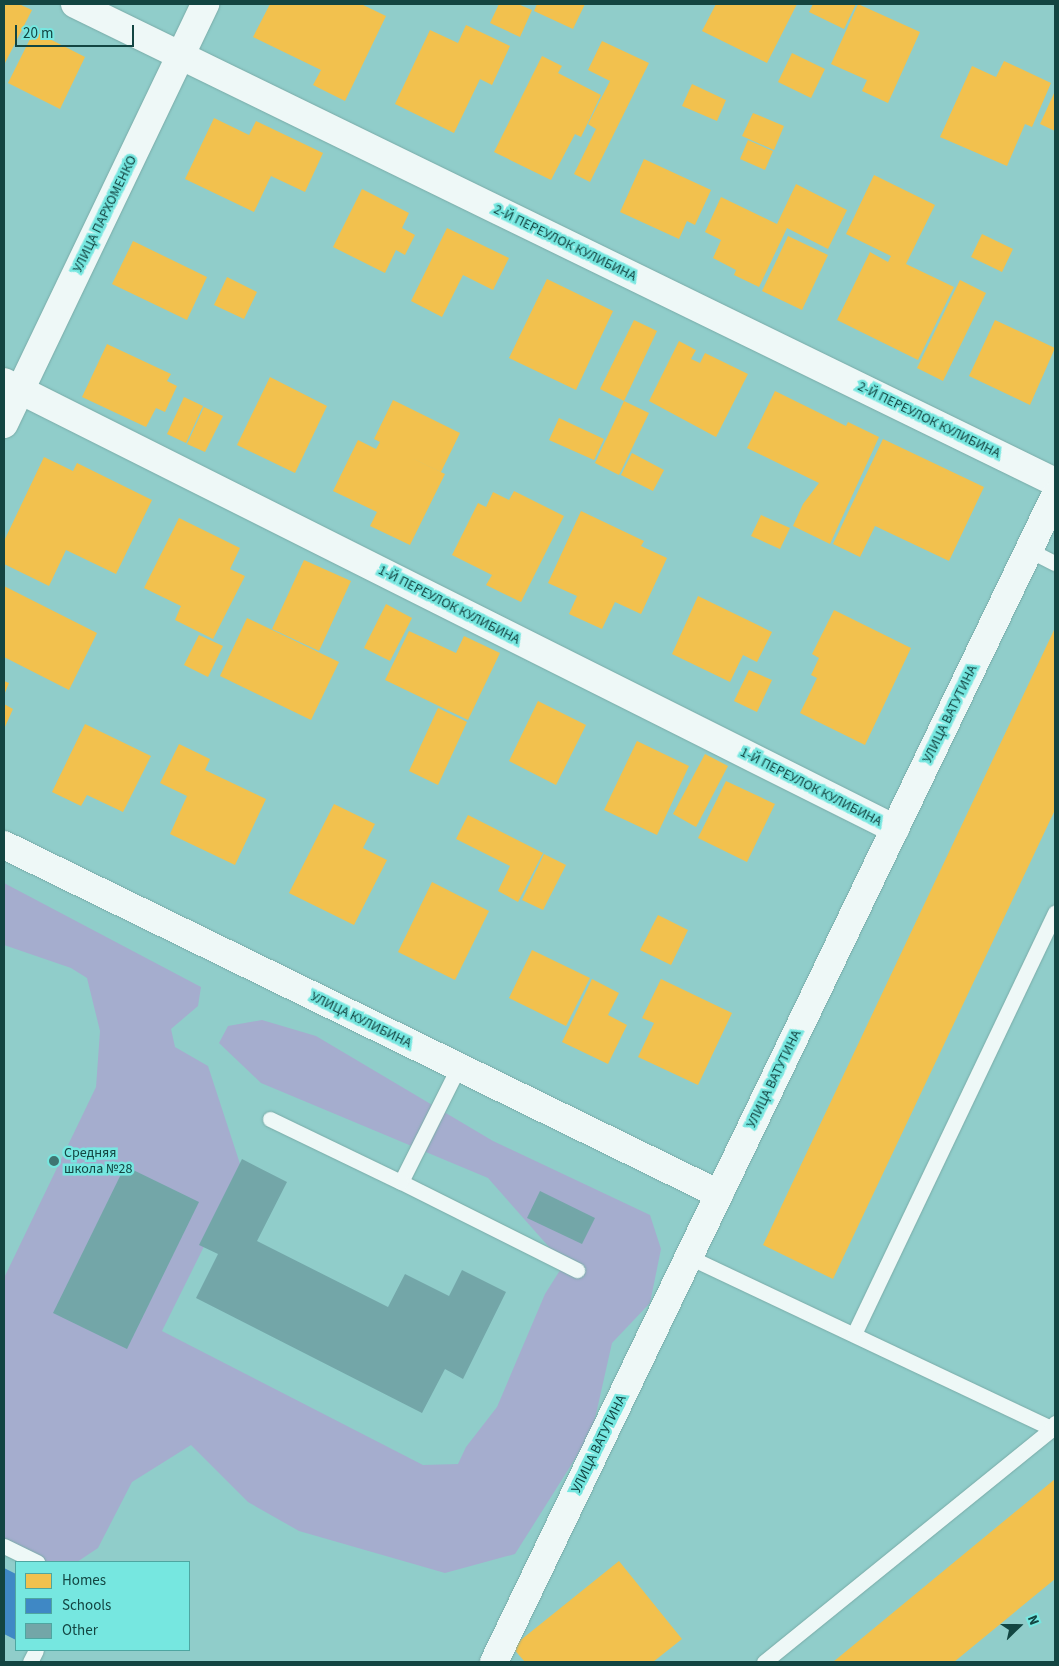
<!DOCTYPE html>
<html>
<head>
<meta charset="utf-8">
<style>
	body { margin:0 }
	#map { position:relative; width:1059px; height:1666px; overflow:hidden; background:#90cdca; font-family:"Source Sans 3",sans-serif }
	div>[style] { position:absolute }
	.green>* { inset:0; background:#a5adce }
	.homes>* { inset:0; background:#f2c14e }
	.schools>* { inset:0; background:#3f88c5 }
	.building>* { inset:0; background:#73a6a8 }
	.roads { filter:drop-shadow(0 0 1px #79aba8) drop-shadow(0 0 1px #79aba8) }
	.lane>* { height:15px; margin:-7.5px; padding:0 7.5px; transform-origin:7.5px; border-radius:7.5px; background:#eef8f7 }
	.street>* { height:28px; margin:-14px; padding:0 14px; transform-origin:14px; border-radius:14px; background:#eef8f7 }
	.dots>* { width:14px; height:14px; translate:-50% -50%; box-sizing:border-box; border:2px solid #76e7e0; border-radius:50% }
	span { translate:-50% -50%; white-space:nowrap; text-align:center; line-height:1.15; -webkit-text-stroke:5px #76e7e0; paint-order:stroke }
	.street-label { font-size:14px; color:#134542 }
	.poi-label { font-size:14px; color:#134542 }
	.left { translate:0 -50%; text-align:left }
	.frame { position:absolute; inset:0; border:5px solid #134542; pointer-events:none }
	.legend { position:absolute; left:15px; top:1561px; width:175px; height:90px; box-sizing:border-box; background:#76e7e0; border:1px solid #4ea6a1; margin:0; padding:6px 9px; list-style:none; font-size:15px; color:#134542 }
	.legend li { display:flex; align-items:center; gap:10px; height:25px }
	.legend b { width:25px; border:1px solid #4ea6a1 }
	.north { position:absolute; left:994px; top:1601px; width:50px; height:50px; -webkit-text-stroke:4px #76e7e0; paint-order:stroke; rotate:68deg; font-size:14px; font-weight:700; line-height:20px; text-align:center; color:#134542 }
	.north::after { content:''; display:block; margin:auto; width:18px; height:22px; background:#134542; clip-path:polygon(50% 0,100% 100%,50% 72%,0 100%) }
	.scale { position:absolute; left:15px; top:25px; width:119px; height:22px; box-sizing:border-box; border:2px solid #134542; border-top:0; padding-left:6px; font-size:15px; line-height:18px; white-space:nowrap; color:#134542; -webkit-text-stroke:4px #76e7e0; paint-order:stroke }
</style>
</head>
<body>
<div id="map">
	<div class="green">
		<i style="clip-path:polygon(4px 883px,201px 987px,198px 1006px,171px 1029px,175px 1047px,208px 1066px,242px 1170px,162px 1331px,423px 1465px,458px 1464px,466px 1447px,497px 1407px,545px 1294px,564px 1264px,488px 1178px,261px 1083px,219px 1043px,228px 1026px,262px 1020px,316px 1036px,493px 1141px,650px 1215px,661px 1249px,650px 1303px,612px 1343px,592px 1432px,515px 1554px,445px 1573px,299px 1531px,248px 1502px,191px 1445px,132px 1482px,98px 1548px,77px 1562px,46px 1562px,4px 1551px,4px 1278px,96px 1087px,100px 1031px,87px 978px,71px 968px,4px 945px)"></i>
	</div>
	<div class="homes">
		<i style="clip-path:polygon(4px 4px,19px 4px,32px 10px,4px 65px)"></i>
		<i style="clip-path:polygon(270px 4px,361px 4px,386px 16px,345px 101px,313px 85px,321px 70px,253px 37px)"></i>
		<i style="clip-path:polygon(499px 4px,518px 4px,532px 10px,520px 37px,490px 23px)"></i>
		<i style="clip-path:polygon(537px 4px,585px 4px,573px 29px,534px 11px)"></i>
		<i style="clip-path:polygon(716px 4px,797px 4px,767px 63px,702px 31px)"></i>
		<i style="clip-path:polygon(813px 4px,856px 4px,844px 29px,809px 12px)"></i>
		<i style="clip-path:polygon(858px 4px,920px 32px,888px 103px,862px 91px,867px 80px,831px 64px)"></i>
		<i style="clip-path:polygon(466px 25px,510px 46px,492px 85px,480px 79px,454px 133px,395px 104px,430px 30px,458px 43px)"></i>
		<i style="clip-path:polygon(34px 31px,85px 57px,60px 109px,8px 83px)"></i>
		<i style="clip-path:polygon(602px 41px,649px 63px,590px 182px,574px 174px,596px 129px,588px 124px,610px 81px,588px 70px)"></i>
		<i style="clip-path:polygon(792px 53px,825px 69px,811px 98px,778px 82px)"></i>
		<i style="clip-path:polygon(542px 56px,562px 66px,558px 73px,601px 95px,581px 137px,575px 134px,551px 180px,494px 152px)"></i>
		<i style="clip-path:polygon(1004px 61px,1051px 83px,1032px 127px,1025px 124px,1007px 166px,940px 137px,972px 66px,996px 77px)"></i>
		<i style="clip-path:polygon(692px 84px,726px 100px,717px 121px,682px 106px)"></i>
		<i style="clip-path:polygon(1055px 91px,1055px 131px,1040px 124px)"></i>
		<i style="clip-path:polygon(753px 113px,784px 126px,774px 150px,742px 136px)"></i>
		<i style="clip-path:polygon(214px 118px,249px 135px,256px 121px,323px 153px,305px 192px,271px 176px,254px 212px,185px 179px)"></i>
		<i style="clip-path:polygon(748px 140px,773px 151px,765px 170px,740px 159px)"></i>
		<i style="clip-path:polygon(644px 159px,711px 190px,695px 225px,687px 221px,679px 239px,620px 212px)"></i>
		<i style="clip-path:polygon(874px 175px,935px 205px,906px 264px,954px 287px,918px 360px,837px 320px,870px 252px,888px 262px,891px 256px,846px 234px)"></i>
		<i style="clip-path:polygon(796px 184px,847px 210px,828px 249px,787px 228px,759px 287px,734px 275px,736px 270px,713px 258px,721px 240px,705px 232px,721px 197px,777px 224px)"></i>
		<i style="clip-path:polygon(362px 189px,409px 213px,402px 228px,415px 235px,405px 255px,396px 250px,385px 273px,333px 247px)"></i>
		<i style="clip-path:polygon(447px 228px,509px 258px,493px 290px,463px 275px,442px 317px,411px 301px)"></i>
		<i style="clip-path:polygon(982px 234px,1013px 249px,1002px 272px,971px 257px)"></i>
		<i style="clip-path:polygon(788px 236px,828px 255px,802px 310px,762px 291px)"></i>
		<i style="clip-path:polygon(133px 241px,207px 277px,187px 320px,112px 284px)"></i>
		<i style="clip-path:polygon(227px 277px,257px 292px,244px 319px,214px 305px)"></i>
		<i style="clip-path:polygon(547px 279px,613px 311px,576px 390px,509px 358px)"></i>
		<i style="clip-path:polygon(960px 280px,986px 293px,943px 381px,917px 368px)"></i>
		<i style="clip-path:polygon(634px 320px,657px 331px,624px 401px,600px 389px)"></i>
		<i style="clip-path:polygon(995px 320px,1055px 348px,1030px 405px,969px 376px)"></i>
		<i style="clip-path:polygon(679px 341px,696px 350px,691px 359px,700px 363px,705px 353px,748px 374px,716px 437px,649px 401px)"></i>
		<i style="clip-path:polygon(107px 344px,171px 374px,167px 381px,177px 386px,165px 412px,156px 408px,146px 427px,82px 397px)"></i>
		<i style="clip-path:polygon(270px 377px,327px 406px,295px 473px,237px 445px)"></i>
		<i style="clip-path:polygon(775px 391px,846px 426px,848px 422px,879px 437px,830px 544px,793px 526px,803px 504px,819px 483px,747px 448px)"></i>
		<i style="clip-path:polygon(184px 397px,203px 406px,186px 443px,167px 434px)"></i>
		<i style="clip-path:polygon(393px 400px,460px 433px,441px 472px,399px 452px,445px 474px,410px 545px,370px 526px,377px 512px,333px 491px,358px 440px,376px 449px,380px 442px,374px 439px)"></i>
		<i style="clip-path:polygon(624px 401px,649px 413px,619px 475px,595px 463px)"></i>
		<i style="clip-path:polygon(204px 407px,223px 416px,205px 452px,187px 444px)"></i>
		<i style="clip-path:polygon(559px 418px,604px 439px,594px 460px,549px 440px)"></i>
		<i style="clip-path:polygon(883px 439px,984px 487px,949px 561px,875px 526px,860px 557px,833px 544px)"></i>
		<i style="clip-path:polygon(632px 453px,664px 470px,653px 491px,621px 475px)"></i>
		<i style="clip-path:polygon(44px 457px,73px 471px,77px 463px,152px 500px,116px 574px,66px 550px,49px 586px,4px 564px,4px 541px)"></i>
		<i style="clip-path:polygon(514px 491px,564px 516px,521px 602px,486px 585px,492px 575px,452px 555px,478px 503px,486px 507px,493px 492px,509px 500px)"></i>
		<i style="clip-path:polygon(581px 511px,644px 541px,641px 546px,667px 558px,641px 614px,615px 602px,602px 629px,569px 614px,577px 596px,548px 583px)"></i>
		<i style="clip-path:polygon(761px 515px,790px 528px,780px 549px,751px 536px)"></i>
		<i style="clip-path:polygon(179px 518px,240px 548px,230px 569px,245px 576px,213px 639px,175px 620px,181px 606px,144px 588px)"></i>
		<i style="clip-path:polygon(304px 560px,351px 581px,319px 651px,272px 629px)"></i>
		<i style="clip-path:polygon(4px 586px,97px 633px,69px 690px,4px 657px)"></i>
		<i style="clip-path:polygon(698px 596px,772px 632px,757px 662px,743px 655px,730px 682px,672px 654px)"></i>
		<i style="clip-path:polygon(386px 604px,412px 618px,390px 661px,364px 648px)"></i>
		<i style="clip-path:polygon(834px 610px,911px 648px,865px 745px,800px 713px,817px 678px,811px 675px,819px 658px,812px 654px)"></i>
		<i style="clip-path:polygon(247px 618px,339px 662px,311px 720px,220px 676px)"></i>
		<i style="clip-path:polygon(1055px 628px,1055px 810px,833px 1279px,763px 1245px)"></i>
		<i style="clip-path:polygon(409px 631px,456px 653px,464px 636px,500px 653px,468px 720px,385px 680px)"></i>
		<i style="clip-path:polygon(199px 635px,223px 646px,208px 677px,184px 665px)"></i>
		<i style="clip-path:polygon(749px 670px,772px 680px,757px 712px,734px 701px)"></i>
		<i style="clip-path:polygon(4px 681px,9px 683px,4px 695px)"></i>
		<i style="clip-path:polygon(538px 701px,586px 725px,556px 785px,509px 761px)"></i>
		<i style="clip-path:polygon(4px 704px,13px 709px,4px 729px)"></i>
		<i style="clip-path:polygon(438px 708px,467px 722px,438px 785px,409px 771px)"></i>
		<i style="clip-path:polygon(85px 724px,151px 756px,123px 812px,87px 795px,81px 806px,52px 792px)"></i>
		<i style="clip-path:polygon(637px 741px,689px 766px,657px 835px,604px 810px)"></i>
		<i style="clip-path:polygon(179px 744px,210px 759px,205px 770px,266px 799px,235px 865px,170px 834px,187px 796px,160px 783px)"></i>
		<i style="clip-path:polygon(705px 754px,728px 766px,696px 827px,673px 814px)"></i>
		<i style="clip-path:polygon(726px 781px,775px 804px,747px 862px,698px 838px)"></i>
		<i style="clip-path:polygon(334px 804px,375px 824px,363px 848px,387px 860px,354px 925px,289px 893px)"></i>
		<i style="clip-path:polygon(468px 815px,543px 853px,518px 902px,498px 891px,510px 866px,456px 839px)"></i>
		<i style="clip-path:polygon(544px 854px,566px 865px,543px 910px,522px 900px)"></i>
		<i style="clip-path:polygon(432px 882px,489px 911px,455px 980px,398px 952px)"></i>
		<i style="clip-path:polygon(658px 915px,688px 930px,671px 965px,640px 950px)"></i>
		<i style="clip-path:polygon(532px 950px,590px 978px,566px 1026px,509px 998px)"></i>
		<i style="clip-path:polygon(592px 979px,619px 993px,608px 1015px,627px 1025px,608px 1064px,562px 1042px)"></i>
		<i style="clip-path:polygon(661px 979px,732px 1013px,698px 1085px,638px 1057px,654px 1023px,642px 1018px)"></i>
		<i style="clip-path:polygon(1055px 1479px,1055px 1579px,954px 1662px,833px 1662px)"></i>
		<i style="clip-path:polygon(619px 1561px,682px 1639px,653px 1662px,525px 1662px,512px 1647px)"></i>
	</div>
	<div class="schools">
		<i style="clip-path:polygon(4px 1568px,16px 1574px,16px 1640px,4px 1634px)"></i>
	</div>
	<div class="building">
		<i style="clip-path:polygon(242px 1159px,287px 1182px,257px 1241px,388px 1307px,405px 1274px,449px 1296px,462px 1270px,506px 1292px,463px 1379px,445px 1369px,422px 1413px,196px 1298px,218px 1254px,199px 1245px)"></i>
		<i style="clip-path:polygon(125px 1166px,199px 1202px,127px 1349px,53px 1313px)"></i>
		<i style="clip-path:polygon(540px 1191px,595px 1218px,582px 1244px,527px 1218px)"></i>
	</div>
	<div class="roads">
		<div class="lane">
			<i style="left:1029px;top:550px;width:29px;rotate:27deg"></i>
			<i style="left:458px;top:1068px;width:127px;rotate:116.6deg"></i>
			<i style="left:401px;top:1182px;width:197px;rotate:26.6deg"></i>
			<i style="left:270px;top:1119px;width:145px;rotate:25.7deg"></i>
			<i style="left:689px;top:1257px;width:405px;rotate:25.3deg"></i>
			<i style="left:854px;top:1334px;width:467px;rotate:-64.5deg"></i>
			<i style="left:4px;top:1546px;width:37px;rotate:26deg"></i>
			<i style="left:30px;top:1662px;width:13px;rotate:-63deg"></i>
			<i style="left:764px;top:1662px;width:370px;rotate:-39deg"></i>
			<i style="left:1052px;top:1429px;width:7px;rotate:-63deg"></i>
		</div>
		<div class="street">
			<i style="left:75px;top:4px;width:1090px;rotate:26deg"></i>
			<i style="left:4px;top:382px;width:997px;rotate:26.64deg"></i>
			<i style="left:4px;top:424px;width:466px;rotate:-64.4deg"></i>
			<i style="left:4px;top:845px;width:796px;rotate:26.02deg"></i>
			<i style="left:494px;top:1662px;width:1294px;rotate:-64.31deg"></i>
		</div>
	</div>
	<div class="dots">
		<i style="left:54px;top:1161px;background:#3f7572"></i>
	</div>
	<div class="street-label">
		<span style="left:105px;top:214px;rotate:-64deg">УЛИЦА ПАРХОМЕНКО</span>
		<span style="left:565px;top:243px;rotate:26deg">2-Й ПЕРЕУЛОК КУЛИБИНА</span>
		<span style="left:929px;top:420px;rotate:26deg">2-Й ПЕРЕУЛОК КУЛИБИНА</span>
		<span style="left:449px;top:605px;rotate:27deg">1-Й ПЕРЕУЛОК КУЛИБИНА</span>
		<span style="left:950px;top:714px;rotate:-64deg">УЛИЦА ВАТУТИНА</span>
		<span style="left:811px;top:787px;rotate:27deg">1-Й ПЕРЕУЛОК КУЛИБИНА</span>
		<span style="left:361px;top:1020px;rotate:26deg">УЛИЦА КУЛИБИНА</span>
		<span style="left:774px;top:1079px;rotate:-64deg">УЛИЦА ВАТУТИНА</span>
		<span style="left:599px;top:1444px;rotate:-64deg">УЛИЦА ВАТУТИНА</span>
	</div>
	<div class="poi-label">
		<span class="left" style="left:64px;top:1161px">Средняя<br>школа №28</span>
	</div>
	<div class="frame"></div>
	<ul class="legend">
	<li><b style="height:14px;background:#f2c14e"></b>Homes</li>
	<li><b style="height:14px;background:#3f88c5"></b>Schools</li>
	<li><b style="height:14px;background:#73a6a8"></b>Other</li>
	</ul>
	<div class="north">N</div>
	<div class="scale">20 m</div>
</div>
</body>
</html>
